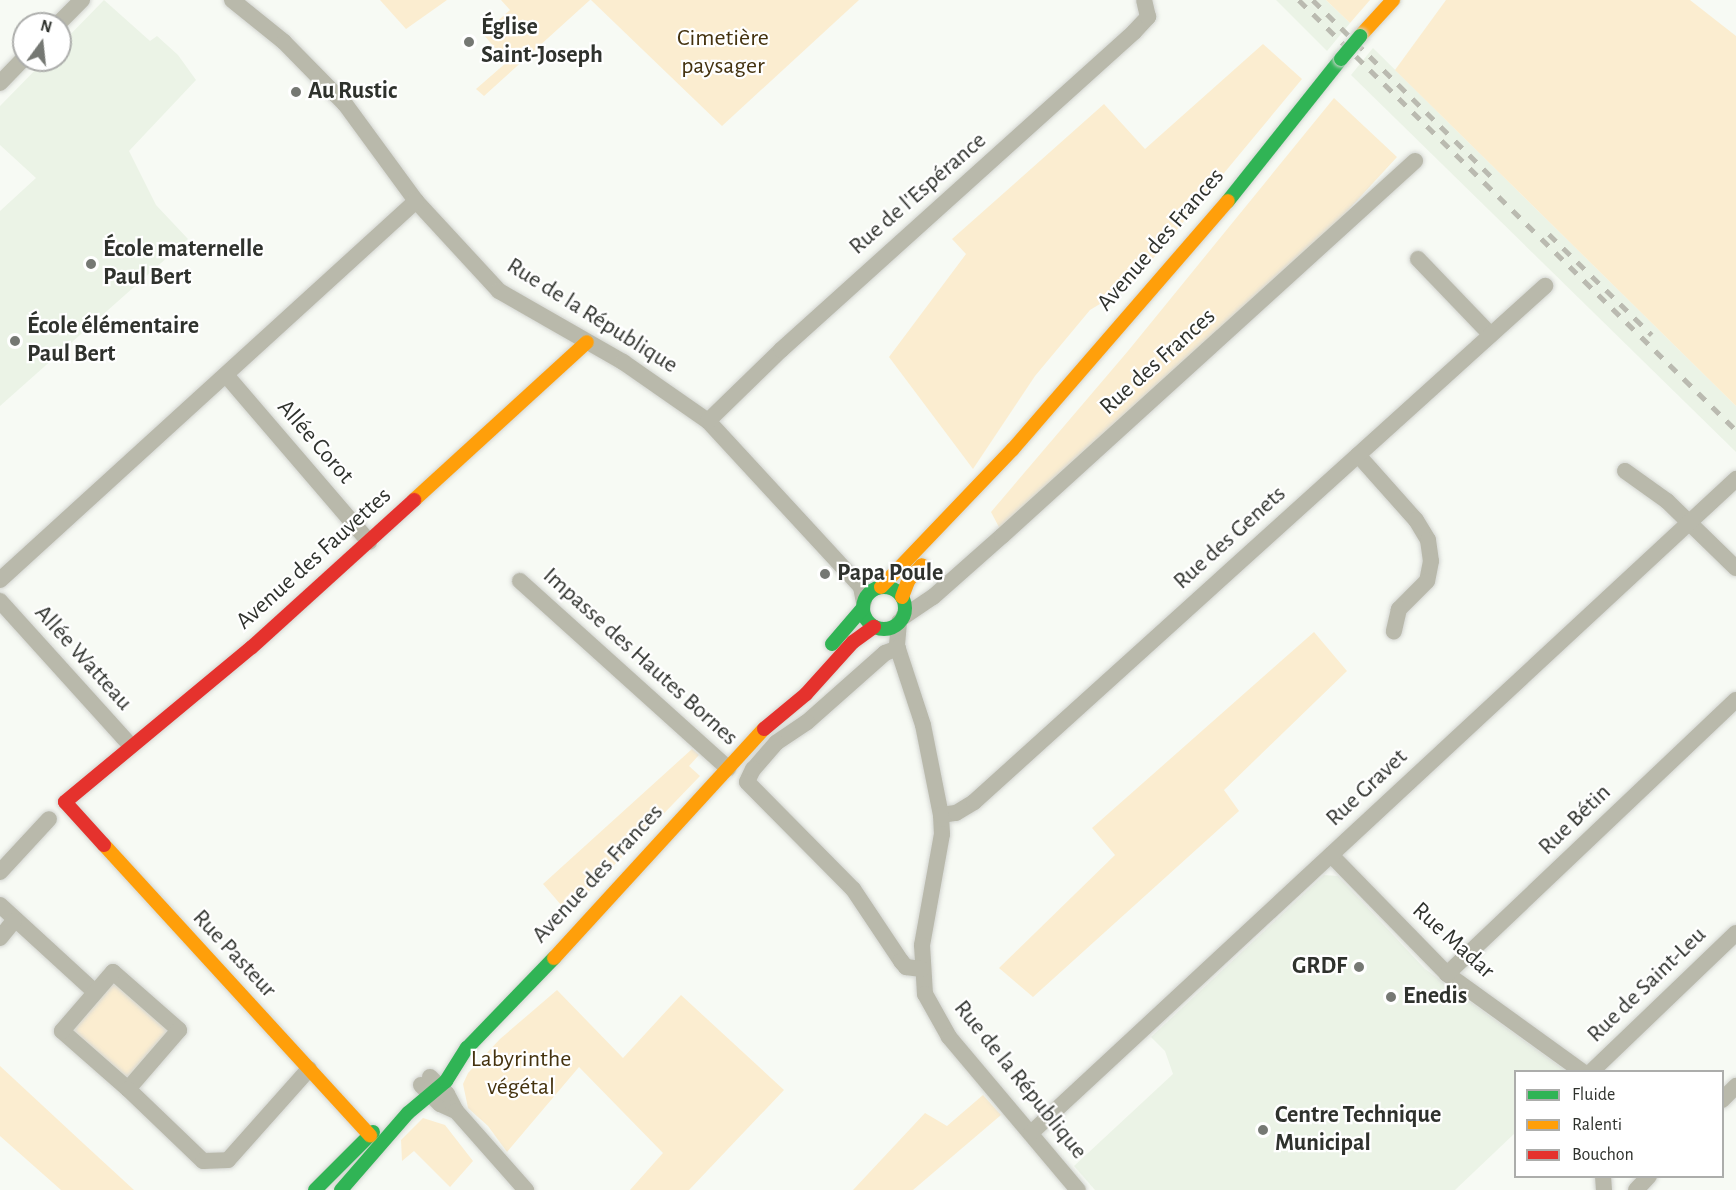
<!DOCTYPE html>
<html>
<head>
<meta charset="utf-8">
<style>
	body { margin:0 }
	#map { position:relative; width:1736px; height:1190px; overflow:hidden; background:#f7faf4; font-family:"Alegreya Sans",sans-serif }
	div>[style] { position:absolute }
	.built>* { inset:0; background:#ebf3e6 }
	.green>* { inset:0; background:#fbedd0 }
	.roads { filter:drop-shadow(0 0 2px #d3d5d1) drop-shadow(0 0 2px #d3d5d1) }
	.street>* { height:16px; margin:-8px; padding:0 8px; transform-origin:8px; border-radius:8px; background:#b9b9ab }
	.fast>* { height:14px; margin:-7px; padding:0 7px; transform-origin:7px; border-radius:7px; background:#30b455 }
	.fast>.ring { margin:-7px; padding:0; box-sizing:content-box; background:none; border:14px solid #30b455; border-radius:50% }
	.slow>* { height:14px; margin:-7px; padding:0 7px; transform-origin:7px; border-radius:7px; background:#ff9f0a }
	.jam>* { height:14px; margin:-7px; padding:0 7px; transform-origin:7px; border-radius:7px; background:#e5322d }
	.rail>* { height:4.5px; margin-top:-2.25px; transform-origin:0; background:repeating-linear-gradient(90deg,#babab0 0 10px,transparent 0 20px) }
	.bridges { filter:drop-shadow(0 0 2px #d3d5d1) drop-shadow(0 0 2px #d3d5d1) }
	.fast-bridge>* { height:14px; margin:-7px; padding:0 7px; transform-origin:7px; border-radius:7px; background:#30b455 }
	.dots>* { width:16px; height:16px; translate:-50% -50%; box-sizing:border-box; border:3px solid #fff; border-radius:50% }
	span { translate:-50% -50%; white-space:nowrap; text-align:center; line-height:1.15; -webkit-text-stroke:4.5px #fff; paint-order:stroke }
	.poi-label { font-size:24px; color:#2f322d; font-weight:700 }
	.left { translate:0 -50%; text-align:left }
	.right { translate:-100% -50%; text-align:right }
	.park-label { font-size:24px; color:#44320e }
	.street-label { font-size:24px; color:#2f322d }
	.legend { position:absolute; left:1514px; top:1070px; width:210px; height:108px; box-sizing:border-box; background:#fff; border:2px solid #acadab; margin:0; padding:8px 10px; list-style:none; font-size:18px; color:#2f322d }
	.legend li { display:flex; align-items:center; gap:12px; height:30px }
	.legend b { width:30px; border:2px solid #acadab }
	.north { position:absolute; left:12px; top:12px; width:60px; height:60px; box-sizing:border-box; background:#fff; border:2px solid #acadab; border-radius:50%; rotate:15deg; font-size:16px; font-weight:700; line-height:24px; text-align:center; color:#2f322d }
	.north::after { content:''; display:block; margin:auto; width:21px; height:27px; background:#757873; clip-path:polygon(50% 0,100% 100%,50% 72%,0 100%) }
</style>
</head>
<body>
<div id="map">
	<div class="built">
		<i style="clip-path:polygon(104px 0,150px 41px,157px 36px,178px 55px,196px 80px,129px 151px,156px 205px,188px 239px,0 406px,0 211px,36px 178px,0 145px,0 106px,45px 60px,60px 60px,60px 45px)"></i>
		<i style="clip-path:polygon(1276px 0,1326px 0,1350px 23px,1327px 51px)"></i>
		<i style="clip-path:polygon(1373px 48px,1736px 406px,1736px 452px,1351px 75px)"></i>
		<i style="clip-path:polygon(1324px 875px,1338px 876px,1425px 969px,1568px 1072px,1516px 1072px,1515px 1133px,1455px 1190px,1095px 1190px,1074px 1166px,1173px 1074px,1165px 1051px,1151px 1037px)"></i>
	</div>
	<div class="green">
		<i style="clip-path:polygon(380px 0,447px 0,406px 29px)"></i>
		<i style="clip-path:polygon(501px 0,590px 0,484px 96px,476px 89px,507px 62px,483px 34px,510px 10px)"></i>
		<i style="clip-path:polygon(591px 0,859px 0,722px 126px)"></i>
		<i style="clip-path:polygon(1326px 0,1370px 0,1350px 23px)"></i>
		<i style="clip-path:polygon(1446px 0,1690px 0,1736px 36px,1736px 406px,1395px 70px)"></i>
		<i style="clip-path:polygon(1263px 44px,1302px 79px,1131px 285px,1090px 310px,1035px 376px,973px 469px,889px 357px,966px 254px,952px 239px,1104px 104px,1145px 149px)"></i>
		<i style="clip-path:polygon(1334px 98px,1397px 157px,1339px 220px,1001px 531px,991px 512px,1128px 351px)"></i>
		<i style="clip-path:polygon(1314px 632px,1347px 671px,1224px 790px,1239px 811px,1033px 997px,999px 968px,1115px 855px,1092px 828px)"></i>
		<i style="clip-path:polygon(692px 749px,699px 755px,689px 766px,700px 776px,568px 913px,543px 884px)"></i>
		<i style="clip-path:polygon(113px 972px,179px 1030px,128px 1089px,62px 1031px)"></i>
		<i style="clip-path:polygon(557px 990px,623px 1058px,681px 995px,784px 1090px,689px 1190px,630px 1190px,663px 1153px,579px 1067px,507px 1152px,488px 1126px,468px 1108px,463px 1084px,468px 1073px,500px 1039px)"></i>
		<i style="clip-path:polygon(0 1066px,84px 1144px,134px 1190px,61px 1190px,0 1136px)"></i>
		<i style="clip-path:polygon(983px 1095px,1001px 1115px,913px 1190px,853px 1190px,925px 1113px,947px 1126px)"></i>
		<i style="clip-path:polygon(423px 1118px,445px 1125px,473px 1161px,450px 1187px,414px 1151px,402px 1161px,401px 1140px)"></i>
	</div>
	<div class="roads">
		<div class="street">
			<i style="left:232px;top:0;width:67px;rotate:38.9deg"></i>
			<i style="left:284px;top:42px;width:87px;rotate:45.5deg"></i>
			<i style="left:345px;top:104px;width:120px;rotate:53.8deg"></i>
			<i style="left:416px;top:201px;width:122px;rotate:47.3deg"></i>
			<i style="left:499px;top:291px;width:143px;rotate:29.8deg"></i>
			<i style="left:623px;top:362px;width:103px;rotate:34.8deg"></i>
			<i style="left:708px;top:421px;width:226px;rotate:47.3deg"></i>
			<i style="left:861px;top:587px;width:15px;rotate:79deg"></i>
			<i style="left:58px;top:24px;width:34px;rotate:-45deg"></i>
			<i style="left:0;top:83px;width:35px;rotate:-46deg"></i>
			<i style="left:1418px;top:259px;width:105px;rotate:46.2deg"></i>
			<i style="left:226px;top:375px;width:220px;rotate:49.4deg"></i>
			<i style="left:708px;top:421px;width:102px;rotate:-44.2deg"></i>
			<i style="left:781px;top:350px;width:475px;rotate:-42deg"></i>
			<i style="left:1134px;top:32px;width:21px;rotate:-47deg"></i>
			<i style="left:1148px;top:17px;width:17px;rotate:-103deg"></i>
			<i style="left:1358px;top:455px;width:87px;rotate:48.3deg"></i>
			<i style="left:1416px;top:520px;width:23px;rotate:59deg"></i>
			<i style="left:1428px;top:540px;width:21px;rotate:82deg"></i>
			<i style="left:1431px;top:561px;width:20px;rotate:101deg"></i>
			<i style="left:1427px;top:581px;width:40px;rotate:135deg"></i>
			<i style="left:1399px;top:609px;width:23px;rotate:103deg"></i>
			<i style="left:1625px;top:471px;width:52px;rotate:35.5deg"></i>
			<i style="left:1667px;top:501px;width:96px;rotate:44.2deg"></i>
			<i style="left:0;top:580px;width:563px;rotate:-42.34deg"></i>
			<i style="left:520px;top:581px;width:280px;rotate:42deg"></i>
			<i style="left:0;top:601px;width:195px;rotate:47.9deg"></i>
			<i style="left:903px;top:617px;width:36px;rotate:-34deg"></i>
			<i style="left:933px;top:597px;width:92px;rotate:-41.5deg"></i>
			<i style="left:1002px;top:536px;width:558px;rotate:-42.24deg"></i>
			<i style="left:899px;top:622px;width:24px;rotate:95deg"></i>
			<i style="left:897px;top:646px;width:83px;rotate:71.8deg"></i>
			<i style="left:923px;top:725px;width:92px;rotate:78.7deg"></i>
			<i style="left:941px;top:815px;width:19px;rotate:87deg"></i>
			<i style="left:942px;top:834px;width:113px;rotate:100.2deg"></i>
			<i style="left:922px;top:945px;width:49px;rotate:86.5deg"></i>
			<i style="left:925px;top:994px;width:49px;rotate:60.8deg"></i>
			<i style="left:949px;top:1037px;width:200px;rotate:49.9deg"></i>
			<i style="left:898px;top:648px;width:14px;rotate:159deg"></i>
			<i style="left:885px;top:653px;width:104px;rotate:138.5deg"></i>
			<i style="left:807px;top:722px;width:37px;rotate:146deg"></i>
			<i style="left:776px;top:743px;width:35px;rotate:131deg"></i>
			<i style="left:753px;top:769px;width:14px;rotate:115deg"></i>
			<i style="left:747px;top:782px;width:151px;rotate:45.3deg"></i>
			<i style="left:853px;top:889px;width:87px;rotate:56.3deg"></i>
			<i style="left:901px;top:961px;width:8px;rotate:50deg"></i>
			<i style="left:906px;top:967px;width:16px;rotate:7deg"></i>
			<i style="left:941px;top:815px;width:15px;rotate:-8deg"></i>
			<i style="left:956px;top:813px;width:21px;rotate:-31deg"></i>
			<i style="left:974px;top:802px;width:770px;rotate:-42.1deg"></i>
			<i style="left:1331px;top:855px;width:166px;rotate:45.7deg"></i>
			<i style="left:1447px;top:974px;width:168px;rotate:35.8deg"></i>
			<i style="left:0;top:872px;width:72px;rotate:-47.2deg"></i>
			<i style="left:0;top:905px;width:129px;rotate:42.5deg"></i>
			<i style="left:0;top:938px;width:22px;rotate:-51deg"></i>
			<i style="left:113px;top:972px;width:88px;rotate:41.3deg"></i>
			<i style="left:179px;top:1030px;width:78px;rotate:130.8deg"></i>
			<i style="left:128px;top:1089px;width:88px;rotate:-138.7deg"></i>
			<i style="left:62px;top:1031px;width:78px;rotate:-49.2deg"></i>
			<i style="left:1447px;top:974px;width:398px;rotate:-43.5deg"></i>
			<i style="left:1591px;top:1072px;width:201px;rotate:-43.8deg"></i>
			<i style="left:421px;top:1085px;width:27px;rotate:45deg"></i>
			<i style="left:440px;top:1104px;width:17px;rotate:24deg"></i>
			<i style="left:456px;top:1111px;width:19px;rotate:-118deg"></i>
			<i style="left:447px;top:1094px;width:24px;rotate:-135deg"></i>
			<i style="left:128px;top:1089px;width:104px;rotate:43.8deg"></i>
			<i style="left:203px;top:1161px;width:25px;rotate:-2deg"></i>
			<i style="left:228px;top:1160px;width:122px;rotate:-48.3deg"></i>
			<i style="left:1722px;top:1100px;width:20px;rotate:-45deg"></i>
			<i style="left:456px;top:1111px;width:106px;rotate:48.5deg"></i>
			<i style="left:1031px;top:1133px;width:962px;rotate:-42.85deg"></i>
			<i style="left:1603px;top:1176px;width:14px;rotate:86deg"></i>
			<i style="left:1636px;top:1190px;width:19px;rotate:-47deg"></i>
		</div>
		<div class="fast">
			<i style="left:1228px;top:201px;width:181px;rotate:-51.5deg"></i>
			<i class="ring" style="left:863px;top:587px;width:28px;height:28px"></i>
			<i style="left:832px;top:644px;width:48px;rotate:-49.3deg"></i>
			<i style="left:315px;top:1190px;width:82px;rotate:-45deg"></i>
			<i style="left:341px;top:1190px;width:102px;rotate:-49deg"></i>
			<i style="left:408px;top:1113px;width:50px;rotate:-40.1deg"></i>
			<i style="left:446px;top:1081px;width:39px;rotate:-58deg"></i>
			<i style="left:467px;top:1048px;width:125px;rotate:-46deg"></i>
		</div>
		<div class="slow">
			<i style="left:1360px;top:36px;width:49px;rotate:-47.5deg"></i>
			<i style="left:414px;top:500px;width:234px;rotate:-42.4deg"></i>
			<i style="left:881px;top:587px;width:191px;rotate:-46.3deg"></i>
			<i style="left:1013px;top:449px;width:328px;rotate:-49.1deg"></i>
			<i style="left:902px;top:597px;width:17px;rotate:-69deg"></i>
			<i style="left:908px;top:581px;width:21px;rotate:-49deg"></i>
			<i style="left:104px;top:845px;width:394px;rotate:47.5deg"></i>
			<i style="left:554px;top:958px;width:311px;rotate:-47.5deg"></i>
		</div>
		<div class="jam">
			<i style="left:764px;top:729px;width:55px;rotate:-39.8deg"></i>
			<i style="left:806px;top:694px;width:70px;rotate:-47.9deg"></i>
			<i style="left:853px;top:642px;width:26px;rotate:-36deg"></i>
			<i style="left:104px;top:845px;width:58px;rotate:-132.2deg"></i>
			<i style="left:65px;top:802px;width:243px;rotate:-39.7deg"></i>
			<i style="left:252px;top:647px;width:219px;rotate:-42.2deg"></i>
		</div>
	</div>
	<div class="rail">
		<i style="left:1299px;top:0;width:613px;rotate:44.54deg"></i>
		<i style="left:1313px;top:0;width:252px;rotate:44.7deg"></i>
		<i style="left:1549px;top:234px;width:144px;rotate:44.4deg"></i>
	</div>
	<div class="bridges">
		<div class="fast-bridge">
			<i style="left:1341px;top:59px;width:30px;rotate:-50deg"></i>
		</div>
	</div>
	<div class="dots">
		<i style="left:469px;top:42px;background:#757873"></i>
		<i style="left:296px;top:92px;background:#757873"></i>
		<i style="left:91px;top:264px;background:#757873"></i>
		<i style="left:15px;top:341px;background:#757873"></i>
		<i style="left:825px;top:574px;background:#757873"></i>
		<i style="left:1359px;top:967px;background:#757873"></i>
		<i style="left:1391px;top:997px;background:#757873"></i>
		<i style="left:1263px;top:1130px;background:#757873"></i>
	</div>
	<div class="poi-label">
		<span class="left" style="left:481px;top:42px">Église<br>Saint-Joseph</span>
		<span class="left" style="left:308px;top:92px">Au Rustic</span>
		<span class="left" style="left:103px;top:264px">École maternelle<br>Paul Bert</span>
		<span class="left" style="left:27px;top:341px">École élémentaire<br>Paul Bert</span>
		<span class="left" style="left:837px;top:574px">Papa Poule</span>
		<span class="right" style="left:1347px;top:967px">GRDF</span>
		<span class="left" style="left:1403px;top:997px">Enedis</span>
		<span class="left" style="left:1275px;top:1130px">Centre Technique<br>Municipal</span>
	</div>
	<div class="park-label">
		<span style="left:723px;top:53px">Cimetière<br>paysager</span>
		<span style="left:521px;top:1074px">Labyrinthe<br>végétal</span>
	</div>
	<div class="street-label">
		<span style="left:918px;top:194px;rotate:-41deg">Rue de l'Espérance</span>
		<span style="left:1161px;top:240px;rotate:-49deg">Avenue des Frances</span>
		<span style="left:592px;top:316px;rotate:32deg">Rue de la République</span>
		<span style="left:1158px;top:362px;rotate:-42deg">Rue des Frances</span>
		<span style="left:315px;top:442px;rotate:49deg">Allée Corot</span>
		<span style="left:1230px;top:538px;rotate:-42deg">Rue des Genets</span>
		<span style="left:314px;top:559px;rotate:-42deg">Avenue des Fauvettes</span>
		<span style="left:640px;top:657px;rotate:42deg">Impasse des Hautes Bornes</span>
		<span style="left:83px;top:658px;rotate:48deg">Allée Watteau</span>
		<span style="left:1367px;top:788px;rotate:-43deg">Rue Gravet</span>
		<span style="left:1575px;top:820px;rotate:-44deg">Rue Bétin</span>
		<span style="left:598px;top:874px;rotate:-47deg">Avenue des Frances</span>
		<span style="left:1453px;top:941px;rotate:42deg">Rue Madar</span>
		<span style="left:234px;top:954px;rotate:47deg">Rue Pasteur</span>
		<span style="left:1647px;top:985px;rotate:-44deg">Rue de Saint-Leu</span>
		<span style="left:1020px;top:1080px;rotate:51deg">Rue de la République</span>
	</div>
	<ul class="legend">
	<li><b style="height:8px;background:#30b455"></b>Fluide</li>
	<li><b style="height:8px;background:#ff9f0a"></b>Ralenti</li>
	<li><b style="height:8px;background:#e5322d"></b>Bouchon</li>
	</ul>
	<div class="north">N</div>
</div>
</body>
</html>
